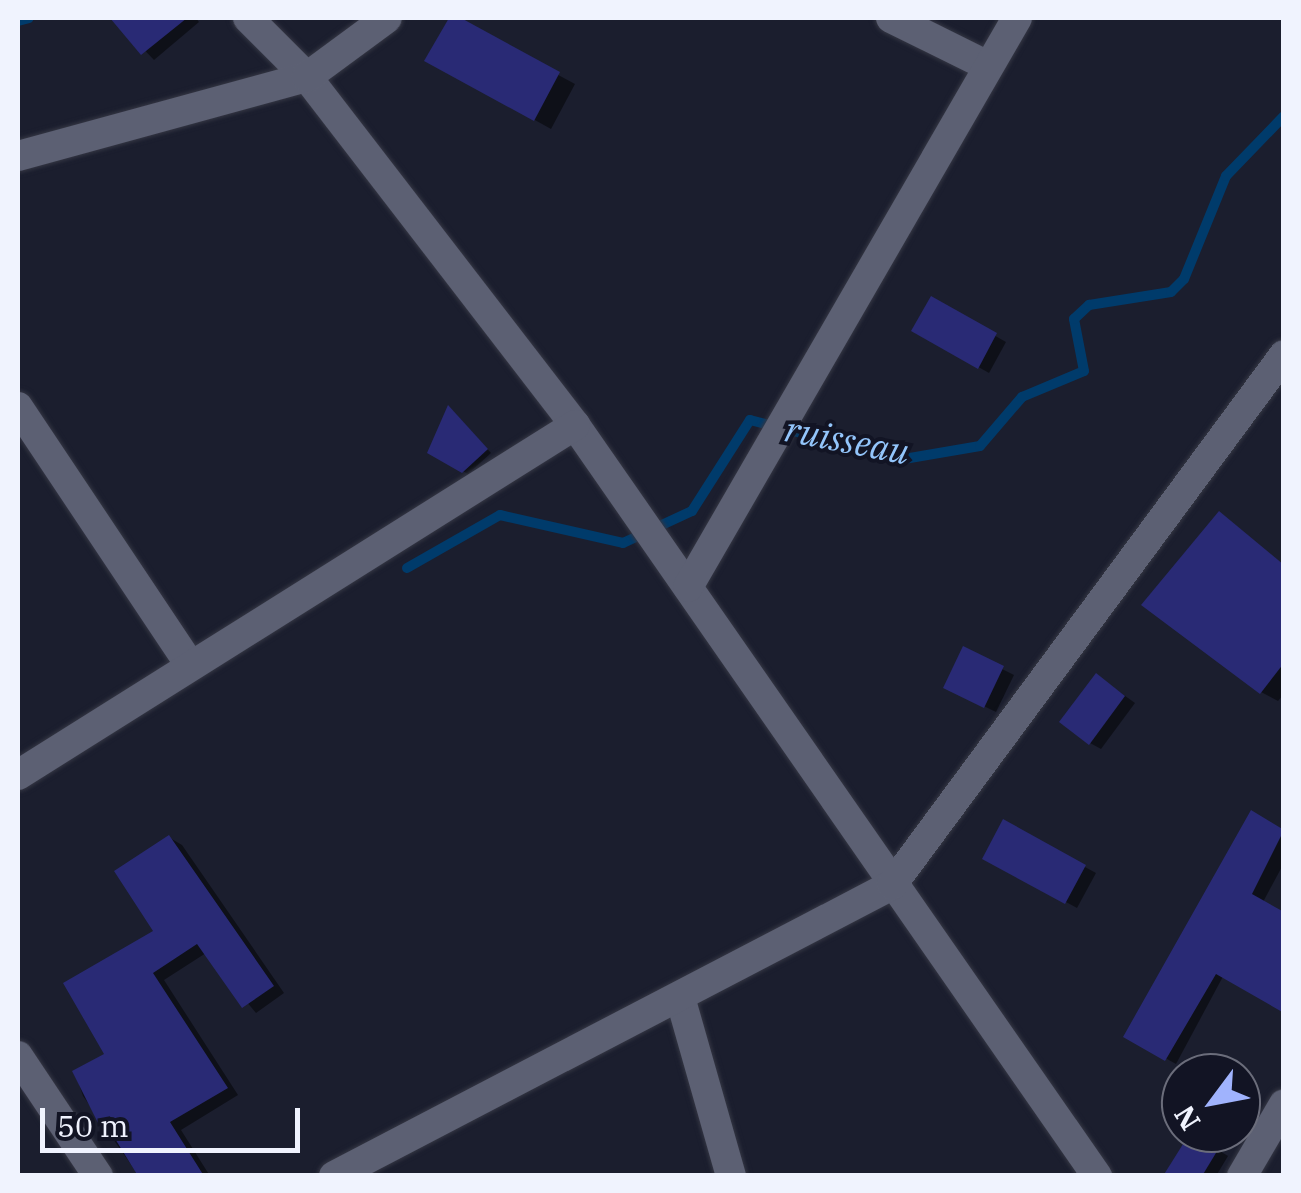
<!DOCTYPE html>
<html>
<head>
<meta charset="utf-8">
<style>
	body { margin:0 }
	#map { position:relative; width:1301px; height:1193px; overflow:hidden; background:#1b1e2e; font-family:"IBM Plex Serif",serif }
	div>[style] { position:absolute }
	.shadow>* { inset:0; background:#0007 }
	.stream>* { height:10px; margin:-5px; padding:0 5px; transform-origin:5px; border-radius:5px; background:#003b6b }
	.building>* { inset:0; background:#292a75 }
	.roads { filter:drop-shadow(0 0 2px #353744) drop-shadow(0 0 2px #353744) }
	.minor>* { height:30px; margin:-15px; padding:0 15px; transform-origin:15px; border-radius:15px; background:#5c6073 }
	span { translate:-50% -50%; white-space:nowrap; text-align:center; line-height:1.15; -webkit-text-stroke:8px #121424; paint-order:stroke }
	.water-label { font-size:35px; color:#93c5fb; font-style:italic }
	.frame { position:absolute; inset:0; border:20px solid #f0f3fe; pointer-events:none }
	.north { position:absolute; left:1161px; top:1053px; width:100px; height:100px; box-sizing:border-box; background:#121424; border:2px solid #6b6d7b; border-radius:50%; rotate:238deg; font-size:28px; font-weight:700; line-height:40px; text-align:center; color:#f0f3fe }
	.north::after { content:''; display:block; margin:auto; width:35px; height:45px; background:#a0b3fd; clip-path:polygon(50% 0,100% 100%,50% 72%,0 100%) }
	.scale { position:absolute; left:40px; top:1108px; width:260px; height:45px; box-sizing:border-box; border:5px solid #f0f3fe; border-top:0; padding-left:12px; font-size:30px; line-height:35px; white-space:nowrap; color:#f0f3fe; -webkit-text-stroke:8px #121424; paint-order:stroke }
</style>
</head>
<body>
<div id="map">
	<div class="shadow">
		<i style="clip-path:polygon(114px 18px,196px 18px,199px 22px,154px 60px)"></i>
		<i style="clip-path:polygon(452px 18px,575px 84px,551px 129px,428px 60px)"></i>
		<i style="clip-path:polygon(932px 300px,1006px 342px,989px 373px,915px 331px)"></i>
		<i style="clip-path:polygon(453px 411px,491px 453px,468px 474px,430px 452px)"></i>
		<i style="clip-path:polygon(1220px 514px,1284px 570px,1284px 694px,1278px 701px,1261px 692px)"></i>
		<i style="clip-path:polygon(964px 650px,1014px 675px,996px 712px,957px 693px)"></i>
		<i style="clip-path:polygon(1107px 683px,1135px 703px,1101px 749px,1090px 743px)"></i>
		<i style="clip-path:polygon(1252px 813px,1284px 832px,1284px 863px,1176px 1064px,1126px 1036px)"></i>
		<i style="clip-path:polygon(1004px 823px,1096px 873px,1077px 908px,985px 858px)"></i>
		<i style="clip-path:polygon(170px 838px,182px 845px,284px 993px,256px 1013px,206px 953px,164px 980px,238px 1095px,181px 1130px,210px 1176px,139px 1176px,83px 1096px,75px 1072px,108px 1055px,157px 932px)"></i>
		<i style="clip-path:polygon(1192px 1134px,1228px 1156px,1216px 1176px,1169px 1171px)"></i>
	</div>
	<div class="stream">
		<i style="left:18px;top:21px;width:11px;rotate:-15deg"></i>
		<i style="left:407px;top:568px;width:107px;rotate:-29.7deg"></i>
		<i style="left:500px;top:515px;width:126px;rotate:12.8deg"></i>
		<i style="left:623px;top:543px;width:76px;rotate:-24.9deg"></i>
		<i style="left:692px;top:511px;width:108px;rotate:-57.5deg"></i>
		<i style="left:750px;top:420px;width:159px;rotate:14.2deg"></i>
		<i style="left:904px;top:459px;width:77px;rotate:-9.7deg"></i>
		<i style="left:980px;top:446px;width:65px;rotate:-49.4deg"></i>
		<i style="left:1022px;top:397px;width:67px;rotate:-22.8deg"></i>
		<i style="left:1084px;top:371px;width:53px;rotate:-100.9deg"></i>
		<i style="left:1074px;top:319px;width:21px;rotate:-43deg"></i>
		<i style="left:1089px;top:305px;width:83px;rotate:-9deg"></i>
		<i style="left:1171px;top:292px;width:18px;rotate:-45deg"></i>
		<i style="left:1184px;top:279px;width:111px;rotate:-67.8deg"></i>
		<i style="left:1226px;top:176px;width:83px;rotate:-46deg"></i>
	</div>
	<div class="building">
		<i style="clip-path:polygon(110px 18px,187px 18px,141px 55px)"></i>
		<i style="clip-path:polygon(449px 18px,461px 18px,560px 72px,534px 121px,424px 61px)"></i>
		<i style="clip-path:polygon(931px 296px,997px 333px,978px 369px,911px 331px)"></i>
		<i style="clip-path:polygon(448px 405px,488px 449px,462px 473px,427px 453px)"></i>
		<i style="clip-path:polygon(1219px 511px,1284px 565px,1284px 663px,1260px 694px,1141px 605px)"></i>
		<i style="clip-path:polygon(963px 646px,1004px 666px,984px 708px,943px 688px)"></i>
		<i style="clip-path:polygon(1096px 673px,1125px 696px,1089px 745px,1059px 722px)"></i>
		<i style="clip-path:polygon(1251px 810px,1284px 830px,1252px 894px,1284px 912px,1284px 1013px,1216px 974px,1165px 1061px,1123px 1037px)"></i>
		<i style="clip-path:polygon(1003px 819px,1086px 865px,1065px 904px,982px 859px)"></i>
		<i style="clip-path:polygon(169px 835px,274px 986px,242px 1008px,197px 944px,153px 973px,228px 1088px,170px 1122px,204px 1176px,138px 1176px,109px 1129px,103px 1133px,72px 1071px,104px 1054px,63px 983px,153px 931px,114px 871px)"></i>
		<i style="clip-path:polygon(1190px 1133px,1219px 1148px,1202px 1176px,1163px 1176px)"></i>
	</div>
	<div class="roads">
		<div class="minor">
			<i style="left:248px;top:18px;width:83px;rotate:45deg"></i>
			<i style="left:307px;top:77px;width:439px;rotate:52.4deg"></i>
			<i style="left:575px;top:425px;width:915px;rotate:55.2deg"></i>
			<i style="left:891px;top:18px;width:108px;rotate:26.3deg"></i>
			<i style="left:18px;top:156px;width:300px;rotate:-15.3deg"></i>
			<i style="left:307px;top:77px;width:99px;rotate:-36.4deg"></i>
			<i style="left:18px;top:407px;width:308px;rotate:56.3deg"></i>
			<i style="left:688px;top:587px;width:657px;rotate:-59.96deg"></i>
			<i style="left:18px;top:775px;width:658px;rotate:-32.14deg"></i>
			<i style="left:680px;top:997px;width:186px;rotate:74.1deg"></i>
			<i style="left:18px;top:1056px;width:144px;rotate:56.3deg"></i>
			<i style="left:334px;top:1176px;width:629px;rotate:-27.54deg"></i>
			<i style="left:892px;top:885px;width:659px;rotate:-53.51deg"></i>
			<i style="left:1242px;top:1176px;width:83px;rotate:-59.7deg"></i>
		</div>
	</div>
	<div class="water-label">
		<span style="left:847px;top:440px;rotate:11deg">ruisseau</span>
	</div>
	<div class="frame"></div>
	<div class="north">N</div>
	<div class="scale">50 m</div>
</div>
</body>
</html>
